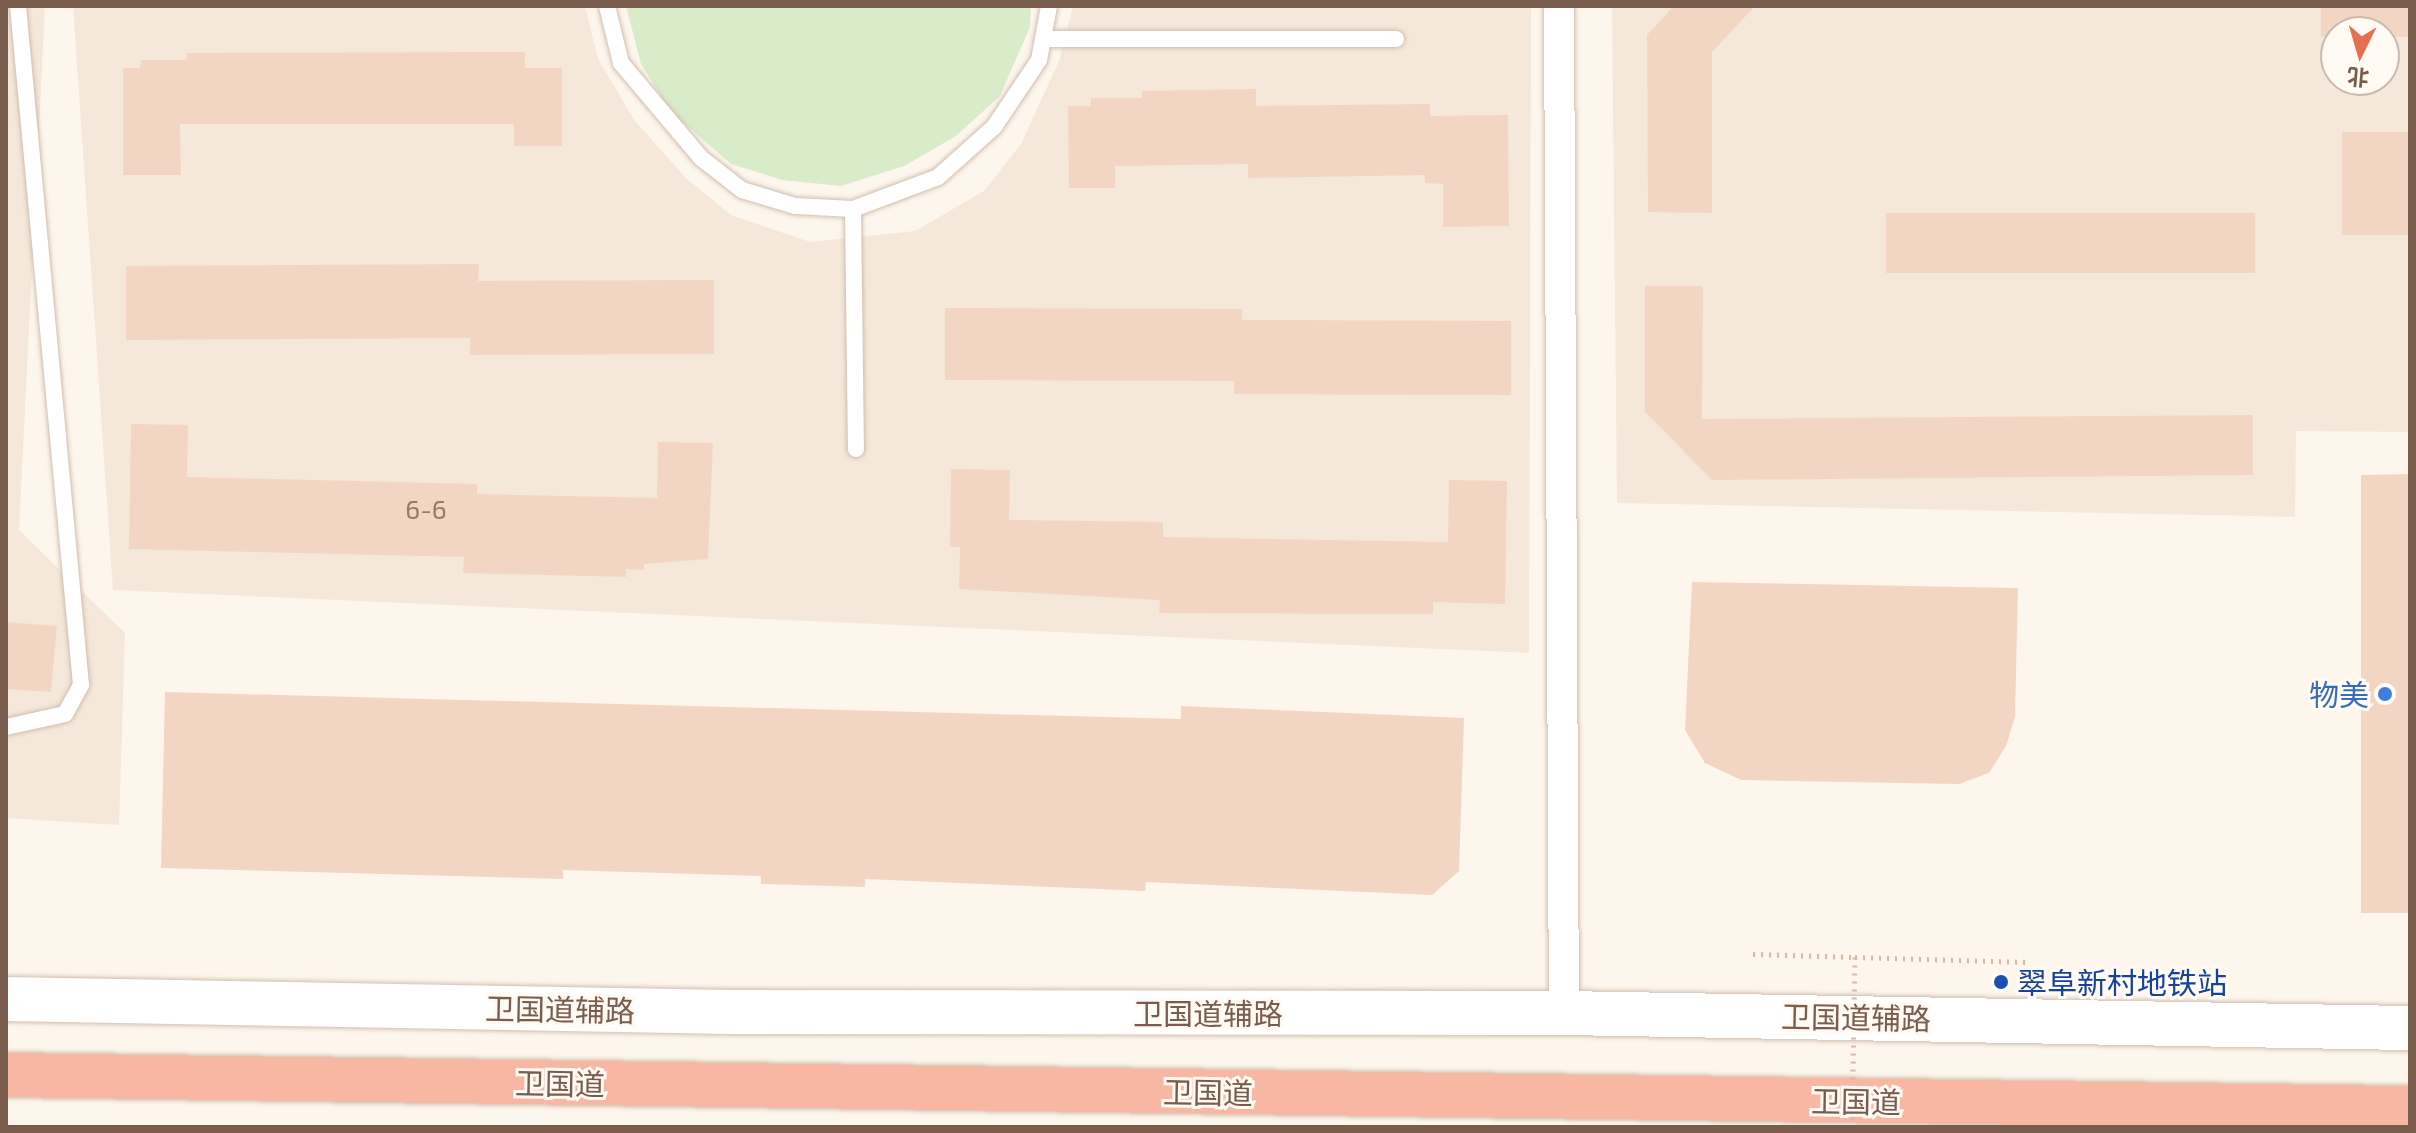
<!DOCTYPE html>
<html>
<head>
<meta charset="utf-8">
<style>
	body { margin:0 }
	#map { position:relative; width:2416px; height:1133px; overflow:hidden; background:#fdf6ec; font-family:"Exo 2","Noto Sans SC",sans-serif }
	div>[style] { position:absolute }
	.residential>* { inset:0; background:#f5e8da }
	.green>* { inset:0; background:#d8ecc9 }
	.building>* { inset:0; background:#f3d5c3 }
	.path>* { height:5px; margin-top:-2.5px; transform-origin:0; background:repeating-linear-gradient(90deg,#d9b8a5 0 2px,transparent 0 8px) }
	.roads { filter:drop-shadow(0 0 2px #d1beb0) drop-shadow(0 0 2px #d1beb0) }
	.lane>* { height:16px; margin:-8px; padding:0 8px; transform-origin:8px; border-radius:8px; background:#fff }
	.street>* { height:30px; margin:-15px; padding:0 15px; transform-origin:15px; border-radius:15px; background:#fff }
	.secondary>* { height:44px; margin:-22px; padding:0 22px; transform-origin:22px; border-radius:22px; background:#fff }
	.highway>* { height:44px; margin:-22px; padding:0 22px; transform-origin:22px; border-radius:22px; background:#f7b7a3 }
	.path-bridge>* { height:5px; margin-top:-2.5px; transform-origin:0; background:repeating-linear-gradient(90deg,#d9b8a5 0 2px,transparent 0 8px) }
	.dots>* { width:22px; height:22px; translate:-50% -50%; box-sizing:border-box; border:4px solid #fffaf3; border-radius:50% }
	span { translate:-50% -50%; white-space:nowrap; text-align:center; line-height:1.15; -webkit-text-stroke:6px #fffaf3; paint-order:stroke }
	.number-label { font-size:26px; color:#987a6a }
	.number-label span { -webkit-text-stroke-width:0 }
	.shop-label { font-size:30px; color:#366cbe }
	.right { translate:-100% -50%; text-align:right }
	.transit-label { font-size:30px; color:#164399 }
	.left { translate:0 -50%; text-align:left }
	.street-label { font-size:30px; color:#7a5c4d }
	.frame { position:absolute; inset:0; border:8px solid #7a5c4d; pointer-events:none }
	.north { position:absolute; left:2320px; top:16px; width:80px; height:80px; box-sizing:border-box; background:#fffaf3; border:2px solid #cabbb1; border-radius:50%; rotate:185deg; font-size:22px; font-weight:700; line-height:32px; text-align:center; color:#7a5c4d }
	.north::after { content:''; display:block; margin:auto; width:28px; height:36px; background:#e76f51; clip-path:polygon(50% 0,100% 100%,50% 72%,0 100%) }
</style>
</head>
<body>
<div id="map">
	<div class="residential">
		<i style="clip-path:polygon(6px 6px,45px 6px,19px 530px,125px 633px,119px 825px,6px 818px)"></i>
		<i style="clip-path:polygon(73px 6px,585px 6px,598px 59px,635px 121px,686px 178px,731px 215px,810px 242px,915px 231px,984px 191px,1021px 144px,1059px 61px,1073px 6px,1531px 6px,1529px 653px,113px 590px)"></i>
		<i style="clip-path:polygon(evenodd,1612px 6px,2410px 6px,2410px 432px,2296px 431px,2295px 517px,1617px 503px,1612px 6px,2336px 32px,2384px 32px,2384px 80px,2336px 80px,2336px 32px)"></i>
	</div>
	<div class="green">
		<i style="clip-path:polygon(626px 6px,1031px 6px,1030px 27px,1000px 96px,956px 136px,904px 166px,841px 186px,782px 180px,731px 164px,671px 112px,641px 64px)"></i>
	</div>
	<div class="building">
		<i style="clip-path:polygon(1674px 6px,1755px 6px,1712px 52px,1712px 213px,1648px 212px,1647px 35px)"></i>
		<i style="clip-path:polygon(2321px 6px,2410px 6px,2410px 37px,2384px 37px,2384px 32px,2321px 37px)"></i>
		<i style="clip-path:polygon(525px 52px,525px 68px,562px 68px,562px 146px,514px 146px,514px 124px,180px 124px,181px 175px,123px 175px,123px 68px,140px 68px,141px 60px,186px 60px,187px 53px)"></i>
		<i style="clip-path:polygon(1256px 89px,1256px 106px,1430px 104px,1430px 116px,1508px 115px,1509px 226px,1443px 227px,1443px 184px,1425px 183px,1425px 175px,1248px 178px,1248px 164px,1115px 166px,1115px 188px,1069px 188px,1068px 106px,1091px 106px,1091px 98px,1142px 98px,1142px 91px)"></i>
		<i style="clip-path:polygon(2342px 132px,2408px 132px,2408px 235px,2342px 235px)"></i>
		<i style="clip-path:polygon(1886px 213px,2255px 213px,2255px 273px,1886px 273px)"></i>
		<i style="clip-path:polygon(479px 264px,478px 281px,714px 280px,714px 354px,470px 355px,470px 338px,126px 340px,126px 266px)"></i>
		<i style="clip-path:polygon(1645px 286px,1703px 286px,1702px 419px,2253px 415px,2253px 475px,1712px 480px,1645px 412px)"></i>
		<i style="clip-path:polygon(945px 308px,1242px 309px,1242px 320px,1511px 321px,1511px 395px,1234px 394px,1234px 381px,945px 380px)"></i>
		<i style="clip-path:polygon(131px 424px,188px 425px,187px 477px,477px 484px,477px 494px,657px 498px,658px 442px,713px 443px,708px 559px,644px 564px,644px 570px,626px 569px,626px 577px,463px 573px,464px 557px,129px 549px)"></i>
		<i style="clip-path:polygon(951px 469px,1010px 470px,1009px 520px,1163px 522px,1163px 537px,1448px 542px,1449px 480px,1507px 481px,1505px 604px,1433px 602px,1433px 614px,1159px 613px,1160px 600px,959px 589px,960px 547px,950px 547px)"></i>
		<i style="clip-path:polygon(2410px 474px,2410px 913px,2361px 913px,2361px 475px)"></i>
		<i style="clip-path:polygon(1692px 582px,2018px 588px,2015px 717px,2006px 746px,1989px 773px,1959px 784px,1741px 780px,1705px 763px,1685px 730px)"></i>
		<i style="clip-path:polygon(6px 622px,57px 626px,51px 692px,6px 689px)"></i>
		<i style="clip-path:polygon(165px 692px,1181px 719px,1181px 706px,1464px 718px,1459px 871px,1432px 895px,1146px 882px,1145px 891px,865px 879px,865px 887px,761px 884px,761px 876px,563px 870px,563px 879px,161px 868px)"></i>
	</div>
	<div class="path">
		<i style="left:1753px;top:954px;width:102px;rotate:1.7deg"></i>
	</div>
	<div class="roads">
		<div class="lane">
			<i style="left:607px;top:6px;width:59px;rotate:76.2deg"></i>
			<i style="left:621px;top:63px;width:124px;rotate:49.9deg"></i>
			<i style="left:701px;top:158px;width:52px;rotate:38deg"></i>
			<i style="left:742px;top:190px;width:55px;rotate:16.8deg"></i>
			<i style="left:795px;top:206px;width:58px;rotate:3deg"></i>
			<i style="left:853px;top:209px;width:91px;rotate:-20.6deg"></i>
			<i style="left:938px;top:177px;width:75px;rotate:-41.8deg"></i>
			<i style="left:994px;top:127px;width:81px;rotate:-56.1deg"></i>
			<i style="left:1039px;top:60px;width:55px;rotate:-79.5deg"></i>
			<i style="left:1043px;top:39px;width:353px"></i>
			<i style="left:853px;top:209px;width:240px;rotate:89.3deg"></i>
			<i style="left:6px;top:727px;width:60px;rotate:-12.4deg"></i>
			<i style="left:65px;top:714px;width:33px;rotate:-61deg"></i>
			<i style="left:81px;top:685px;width:682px;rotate:-95.3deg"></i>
		</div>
		<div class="street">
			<i style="left:1559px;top:6px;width:1007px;rotate:89.72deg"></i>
		</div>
		<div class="secondary">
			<i style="left:6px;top:999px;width:723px;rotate:1.03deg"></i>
			<i style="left:729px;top:1012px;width:835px;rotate:0.07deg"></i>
			<i style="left:1564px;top:1013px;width:846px;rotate:1.02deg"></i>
		</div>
		<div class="highway">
			<i style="left:6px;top:1075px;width:2404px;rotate:0.79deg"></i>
		</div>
	</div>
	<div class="path-bridge">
		<i style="left:1852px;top:1127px;width:170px;rotate:-89deg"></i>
		<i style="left:1855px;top:957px;width:172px;rotate:1.7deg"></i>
	</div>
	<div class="dots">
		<i style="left:2385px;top:694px;background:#3f7fe0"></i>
		<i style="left:2001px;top:982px;background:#1a4fb4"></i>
	</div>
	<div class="number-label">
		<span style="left:426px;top:509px">6-6</span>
	</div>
	<div class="shop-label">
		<span class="right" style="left:2369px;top:694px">物美</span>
	</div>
	<div class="transit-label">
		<span class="left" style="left:2017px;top:982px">翠阜新村地铁站</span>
	</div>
	<div class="street-label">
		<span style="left:560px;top:1009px;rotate:1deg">卫国道辅路</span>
		<span style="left:1208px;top:1013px">卫国道辅路</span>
		<span style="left:1856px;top:1017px;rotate:1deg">卫国道辅路</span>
		<span style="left:560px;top:1083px;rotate:1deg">卫国道</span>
		<span style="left:1208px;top:1092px;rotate:1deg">卫国道</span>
		<span style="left:1856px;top:1101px;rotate:1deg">卫国道</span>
	</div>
	<div class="frame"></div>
	<div class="north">北</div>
</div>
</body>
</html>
